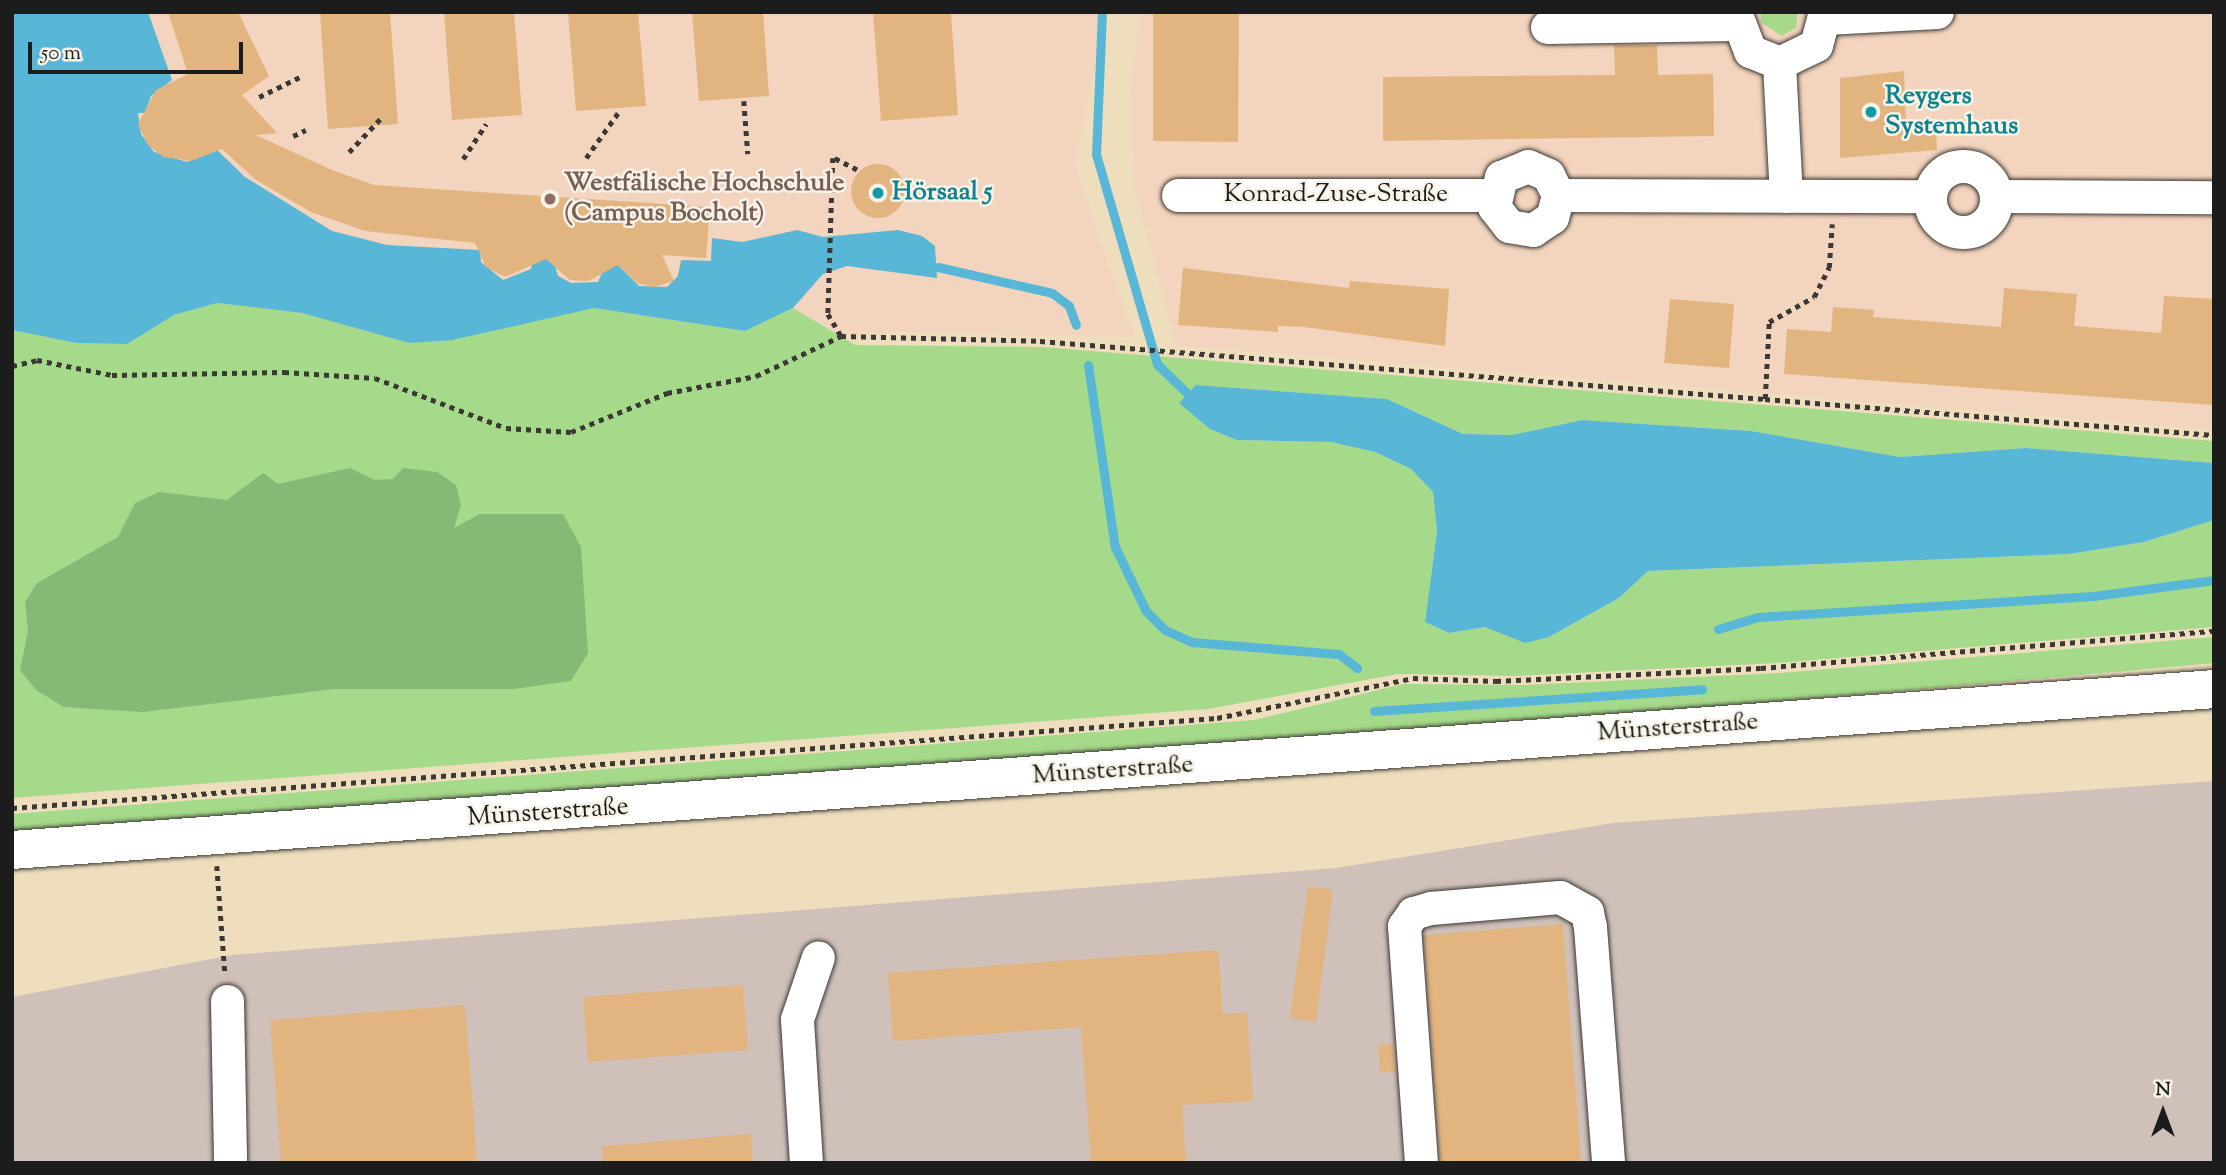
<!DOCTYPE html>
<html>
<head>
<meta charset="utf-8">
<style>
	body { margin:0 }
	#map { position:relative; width:2226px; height:1175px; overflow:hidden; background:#eedebe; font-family:"Sorts Mill Goudy",serif }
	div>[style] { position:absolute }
	.built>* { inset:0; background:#f3d4be }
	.industrial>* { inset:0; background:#cfc0ba }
	.green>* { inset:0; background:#a5da8a }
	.forest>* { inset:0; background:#84ba76 }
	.water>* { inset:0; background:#58b6d6 }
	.stream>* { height:9px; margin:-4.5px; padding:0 4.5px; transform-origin:4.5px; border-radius:4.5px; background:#58b6d6 }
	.building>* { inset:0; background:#e2b480 }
	.round { border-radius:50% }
	.path>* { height:4.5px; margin-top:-2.25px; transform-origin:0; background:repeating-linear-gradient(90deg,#3c3934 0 5px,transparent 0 10px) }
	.roads { filter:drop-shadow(0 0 2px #3c3934) drop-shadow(0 0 2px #3c3934) }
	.minor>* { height:33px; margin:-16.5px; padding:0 16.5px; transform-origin:16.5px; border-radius:16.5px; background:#fff }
	.minor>.ring { margin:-16.5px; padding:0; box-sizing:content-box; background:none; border:33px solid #fff; border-radius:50% }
	.major>* { height:38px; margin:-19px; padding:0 19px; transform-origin:19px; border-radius:19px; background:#fff }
	.dots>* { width:19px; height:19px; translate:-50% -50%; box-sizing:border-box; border:4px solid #f7f3e8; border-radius:50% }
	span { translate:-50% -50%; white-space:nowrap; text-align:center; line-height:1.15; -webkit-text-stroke:5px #f7f3e8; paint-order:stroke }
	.culture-label { font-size:26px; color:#0d838f; font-weight:700 }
	.left { translate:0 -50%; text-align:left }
	.education-label { font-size:26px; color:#785e54; font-weight:700 }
	.street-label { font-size:26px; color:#1c1c1c }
	.frame { position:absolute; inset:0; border:14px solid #1c1c1c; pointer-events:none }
	.north { position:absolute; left:2128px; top:1077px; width:70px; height:70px; -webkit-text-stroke:5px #f7f3e8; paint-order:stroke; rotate:0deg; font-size:19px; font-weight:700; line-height:28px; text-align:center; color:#1c1c1c }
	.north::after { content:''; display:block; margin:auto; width:24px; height:32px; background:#1c1c1c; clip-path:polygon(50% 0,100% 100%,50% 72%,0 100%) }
	.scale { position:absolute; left:28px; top:42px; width:215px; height:32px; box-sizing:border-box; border:4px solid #1c1c1c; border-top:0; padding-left:9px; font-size:21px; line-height:24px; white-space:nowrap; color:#1c1c1c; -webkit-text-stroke:5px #f7f3e8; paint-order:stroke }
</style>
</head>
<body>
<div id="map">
	<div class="built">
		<i style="clip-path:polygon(12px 12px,1108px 12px,1074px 164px,1134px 337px,898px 332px,12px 411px)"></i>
		<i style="clip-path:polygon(1140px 12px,2214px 12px,2214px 430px,1176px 345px,1134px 186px,1131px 91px)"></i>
	</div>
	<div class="industrial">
		<i style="clip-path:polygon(2214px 781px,2214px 1163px,12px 1163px,12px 997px,232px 955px,1336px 868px,1613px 823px)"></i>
	</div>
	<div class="green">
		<i style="clip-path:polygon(1798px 12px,1796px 28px,1781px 36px,1761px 22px,1761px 12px)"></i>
		<i style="clip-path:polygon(217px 303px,302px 313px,409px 343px,594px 308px,745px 331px,793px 308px,855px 345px,1042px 347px,2214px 441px,2214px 463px,2026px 448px,1900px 457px,1751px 431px,1582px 420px,1512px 435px,1463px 434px,1387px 399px,1197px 385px,1179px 403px,1237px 440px,1331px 442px,1375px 452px,1411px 469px,1433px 492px,1437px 531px,1425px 622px,1449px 633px,1485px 627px,1549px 637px,1619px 598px,1648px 571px,2069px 554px,2144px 542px,2214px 520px,2214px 627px,1778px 663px,1515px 676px,1398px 674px,1208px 709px,12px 798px,12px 330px,76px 343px,126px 344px,174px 315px)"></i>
		<i style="clip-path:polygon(2214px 637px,2214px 663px,1788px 701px,12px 835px,12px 814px,1254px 720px,1403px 684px,1524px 685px,1780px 673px)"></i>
	</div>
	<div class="forest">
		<i style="clip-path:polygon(350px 468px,375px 480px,393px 479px,403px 468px,437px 472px,456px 485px,461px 505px,454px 528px,480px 514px,563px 514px,581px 547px,588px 653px,571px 681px,514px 689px,334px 689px,143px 712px,64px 707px,36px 690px,20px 670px,28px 631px,25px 602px,37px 583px,118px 537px,135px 503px,159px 492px,227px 500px,263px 473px,278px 484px)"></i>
	</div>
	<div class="water">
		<i style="clip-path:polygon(12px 12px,148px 12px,172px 80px,151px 96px,145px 113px,138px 113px,141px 134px,154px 152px,187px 162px,215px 148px,245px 177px,332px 231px,387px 245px,480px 250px,481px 262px,503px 280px,531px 269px,534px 253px,552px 254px,558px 276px,571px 283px,598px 282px,609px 256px,639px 286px,667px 287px,678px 276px,681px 260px,711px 261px,712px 238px,742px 242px,797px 230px,823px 237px,898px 230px,922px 236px,935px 246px,937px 278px,847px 266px,823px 274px,793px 308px,745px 331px,594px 308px,452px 340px,409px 343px,302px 313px,217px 303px,174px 315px,127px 344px,76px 343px,12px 330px)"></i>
		<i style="clip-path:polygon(1196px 385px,1387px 399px,1463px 434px,1512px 435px,1582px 420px,1751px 431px,1900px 457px,2026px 448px,2214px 463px,2214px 520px,2144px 542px,2069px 554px,1648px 571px,1619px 598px,1549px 637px,1525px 643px,1485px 627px,1449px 633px,1425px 622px,1437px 531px,1433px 492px,1411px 469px,1375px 452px,1331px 442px,1237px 440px,1210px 429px,1179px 403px)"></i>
	</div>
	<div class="stream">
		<i style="left:1102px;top:12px;width:142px;rotate:92.4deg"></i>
		<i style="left:1096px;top:154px;width:219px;rotate:73.8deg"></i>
		<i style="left:1157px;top:364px;width:43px;rotate:44.1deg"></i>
		<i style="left:938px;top:267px;width:117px;rotate:12.8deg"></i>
		<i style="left:1052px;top:293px;width:21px;rotate:37deg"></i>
		<i style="left:1069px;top:306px;width:20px;rotate:70deg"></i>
		<i style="left:1088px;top:365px;width:184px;rotate:81.6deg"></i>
		<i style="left:1115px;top:547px;width:71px;rotate:64.2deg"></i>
		<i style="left:1146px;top:611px;width:27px;rotate:45deg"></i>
		<i style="left:1165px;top:630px;width:30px;rotate:24deg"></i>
		<i style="left:1192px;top:642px;width:147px;rotate:4.7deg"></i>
		<i style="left:1339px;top:654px;width:23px;rotate:38deg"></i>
		<i style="left:1718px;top:629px;width:42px;rotate:-16.7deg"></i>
		<i style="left:1758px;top:617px;width:336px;rotate:-3.6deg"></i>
		<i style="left:2093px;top:596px;width:122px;rotate:-7.5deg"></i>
		<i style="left:1374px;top:711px;width:329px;rotate:-3.8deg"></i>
	</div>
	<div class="building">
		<i style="clip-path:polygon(168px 12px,238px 12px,269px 76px,242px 95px,277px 133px,256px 135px,332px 170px,374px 185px,710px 207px,706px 258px,662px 255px,674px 281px,654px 287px,637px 283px,618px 265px,588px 281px,570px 280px,546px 259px,505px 277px,486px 267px,475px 243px,365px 231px,311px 212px,256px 180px,222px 149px,191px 161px,163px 157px,148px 145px,138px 124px,156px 90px,188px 74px)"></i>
		<i style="clip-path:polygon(320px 12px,390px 12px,398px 124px,328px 129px)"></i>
		<i style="clip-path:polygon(444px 12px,514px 12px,522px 115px,452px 120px)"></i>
		<i style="clip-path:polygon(568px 12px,638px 12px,646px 106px,576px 111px)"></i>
		<i style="clip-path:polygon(692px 12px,763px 12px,769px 96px,699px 101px)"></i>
		<i style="clip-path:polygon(873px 12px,951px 12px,958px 115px,881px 121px)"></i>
		<i style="clip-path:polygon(1153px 12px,1239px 12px,1238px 142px,1153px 141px)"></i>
		<i style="clip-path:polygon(1614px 45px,1657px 45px,1658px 75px,1713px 74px,1714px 136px,1383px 141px,1383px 77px,1615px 75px)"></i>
		<i style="clip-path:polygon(1904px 71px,1906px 129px,1936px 128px,1937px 150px,1840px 158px,1840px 78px)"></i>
		<i class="round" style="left:851px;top:164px;width:54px;height:54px"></i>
		<i style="clip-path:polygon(1183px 268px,1349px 288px,1350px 281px,1449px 289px,1445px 346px,1304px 327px,1278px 326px,1278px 332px,1178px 325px)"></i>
		<i style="clip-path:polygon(2004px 288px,2077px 294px,2074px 326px,2161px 333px,2164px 296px,2214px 299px,2214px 405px,1784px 374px,1787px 329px,1831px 332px,1833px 307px,1874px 310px,1873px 317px,2001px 327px)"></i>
		<i style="clip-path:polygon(1670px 299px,1734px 304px,1729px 368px,1664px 363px)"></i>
		<i style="clip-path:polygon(1308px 886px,1333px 890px,1316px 1022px,1290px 1018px)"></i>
		<i style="clip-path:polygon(1563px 924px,1581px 1163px,1440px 1163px,1424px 935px)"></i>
		<i style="clip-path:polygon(1218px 950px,1223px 1014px,1247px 1013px,1253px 1101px,1182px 1105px,1186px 1163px,1091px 1163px,1081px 1027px,893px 1041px,888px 973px)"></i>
		<i style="clip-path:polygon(743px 985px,748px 1050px,588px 1062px,583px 997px)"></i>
		<i style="clip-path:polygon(465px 1005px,477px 1163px,281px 1163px,270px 1020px)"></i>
		<i style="clip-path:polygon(1393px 1044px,1395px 1072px,1380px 1073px,1378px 1045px)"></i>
		<i style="clip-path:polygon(751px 1134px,753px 1163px,603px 1163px,602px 1146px)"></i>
	</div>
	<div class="path">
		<i style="left:259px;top:97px;width:46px;rotate:-26deg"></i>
		<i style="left:744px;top:101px;width:53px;rotate:85.7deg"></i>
		<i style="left:293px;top:136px;width:14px;rotate:-25deg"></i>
		<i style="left:349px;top:152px;width:48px;rotate:-46.7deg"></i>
		<i style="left:586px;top:158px;width:55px;rotate:-54.6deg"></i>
		<i style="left:463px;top:159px;width:42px;rotate:-56.7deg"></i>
		<i style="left:857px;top:170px;width:27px;rotate:-153deg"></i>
		<i style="left:833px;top:158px;width:156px;rotate:91.8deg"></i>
		<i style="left:828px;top:314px;width:26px;rotate:59deg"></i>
		<i style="left:841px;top:336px;width:199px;rotate:1.4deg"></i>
		<i style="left:1040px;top:341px;width:727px;rotate:4.57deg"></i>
		<i style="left:1765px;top:399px;width:77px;rotate:-87deg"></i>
		<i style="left:1769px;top:322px;width:51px;rotate:-29.1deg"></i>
		<i style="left:1814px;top:297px;width:33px;rotate:-63deg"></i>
		<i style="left:1829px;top:268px;width:44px;rotate:-86.1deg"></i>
		<i style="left:12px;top:366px;width:26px;rotate:-13deg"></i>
		<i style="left:37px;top:360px;width:76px;rotate:11.3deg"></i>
		<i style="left:112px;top:375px;width:172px;rotate:-1deg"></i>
		<i style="left:284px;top:372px;width:91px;rotate:3.8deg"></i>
		<i style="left:375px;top:378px;width:140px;rotate:20.9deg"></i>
		<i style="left:506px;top:428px;width:65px;rotate:3.5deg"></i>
		<i style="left:571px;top:432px;width:104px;rotate:-22.1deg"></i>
		<i style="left:667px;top:393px;width:91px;rotate:-10.8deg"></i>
		<i style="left:756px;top:376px;width:94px;rotate:-25.2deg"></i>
		<i style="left:1765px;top:399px;width:450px;rotate:4.6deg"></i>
		<i style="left:12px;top:808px;width:1208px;rotate:-4.27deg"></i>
		<i style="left:1217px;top:718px;width:200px;rotate:-11.5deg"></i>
		<i style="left:1413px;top:678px;width:83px;rotate:2.1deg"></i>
		<i style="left:1496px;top:681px;width:265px;rotate:-2.8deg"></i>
		<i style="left:1761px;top:668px;width:455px;rotate:-4.7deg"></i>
		<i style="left:217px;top:866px;width:106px;rotate:85.7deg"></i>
	</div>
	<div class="roads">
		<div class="minor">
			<i style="left:1735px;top:12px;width:42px;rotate:69deg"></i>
			<i style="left:1750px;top:51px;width:31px;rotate:22deg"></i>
			<i style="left:1779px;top:63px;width:41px;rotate:-25.9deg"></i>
			<i style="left:1816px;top:45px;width:34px;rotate:-75deg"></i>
			<i style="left:1826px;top:18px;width:111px;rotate:-3.1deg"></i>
			<i style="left:1547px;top:27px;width:188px;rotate:-0.9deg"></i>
			<i style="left:1779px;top:63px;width:133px;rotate:87deg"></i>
			<i class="ring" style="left:1930px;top:166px;width:33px;height:33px"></i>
			<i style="left:1178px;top:195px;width:315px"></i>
			<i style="left:1558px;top:195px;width:23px;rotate:105deg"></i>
			<i style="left:1552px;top:217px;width:23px;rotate:146deg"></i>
			<i style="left:1533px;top:230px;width:24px;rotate:-171deg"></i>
			<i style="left:1509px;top:226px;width:24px;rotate:-128deg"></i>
			<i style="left:1494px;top:207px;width:31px;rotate:-77deg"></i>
			<i style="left:1501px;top:177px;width:29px;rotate:-22deg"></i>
			<i style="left:1528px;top:166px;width:22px;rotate:24deg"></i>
			<i style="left:1548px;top:175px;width:22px;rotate:63deg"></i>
			<i style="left:1558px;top:195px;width:372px;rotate:0.2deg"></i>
			<i style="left:1997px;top:196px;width:217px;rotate:0.3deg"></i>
			<i style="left:227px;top:1001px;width:162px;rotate:88.9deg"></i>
			<i style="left:806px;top:1163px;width:144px;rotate:-93.6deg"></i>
			<i style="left:797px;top:1019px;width:65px;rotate:-71.3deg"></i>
			<i style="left:1421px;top:1163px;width:238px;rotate:-94.1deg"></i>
			<i style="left:1404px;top:926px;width:16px;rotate:-55deg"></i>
			<i style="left:1413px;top:913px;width:19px;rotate:-16deg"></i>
			<i style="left:1431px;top:908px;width:129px;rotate:-4.9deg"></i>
			<i style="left:1560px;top:897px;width:31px;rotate:29deg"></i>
			<i style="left:1587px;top:912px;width:15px;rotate:79deg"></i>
			<i style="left:1590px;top:927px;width:237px;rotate:85.6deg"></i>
		</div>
		<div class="major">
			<i style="left:12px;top:850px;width:2208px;rotate:-4.18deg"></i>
		</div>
	</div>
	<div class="dots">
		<i style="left:1871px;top:112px;background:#0f9aa8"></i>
		<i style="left:878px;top:193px;background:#0f9aa8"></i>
		<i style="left:550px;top:199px;background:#8d6e63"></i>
	</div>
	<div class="culture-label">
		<span class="left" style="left:1885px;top:112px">Reygers<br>Systemhaus</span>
		<span class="left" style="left:892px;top:193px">Hörsaal 5</span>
	</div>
	<div class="education-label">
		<span class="left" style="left:564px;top:199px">Westfälische Hochschule<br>(Campus Bocholt)</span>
	</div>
	<div class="street-label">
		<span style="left:1336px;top:195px">Konrad-Zuse-Straße</span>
		<span style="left:1678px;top:728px;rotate:-4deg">Münsterstraße</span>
		<span style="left:1113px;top:771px;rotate:-4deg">Münsterstraße</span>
		<span style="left:548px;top:813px;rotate:-4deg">Münsterstraße</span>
	</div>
	<div class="frame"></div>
	<div class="north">N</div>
	<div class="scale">50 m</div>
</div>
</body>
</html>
